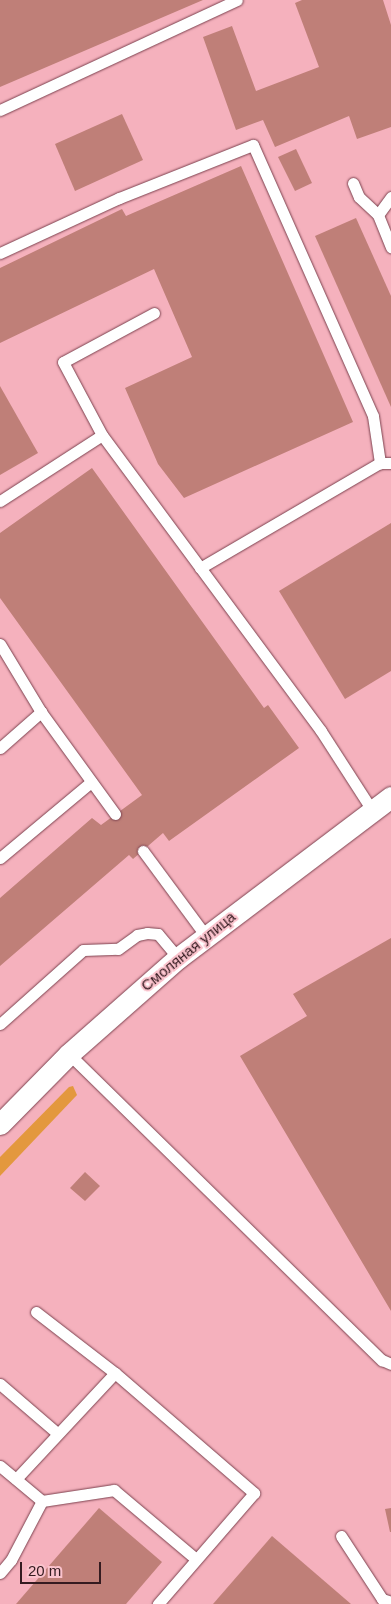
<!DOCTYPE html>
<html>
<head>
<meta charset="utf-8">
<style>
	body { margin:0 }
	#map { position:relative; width:391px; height:1604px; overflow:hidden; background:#f5b1bd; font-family:Helvetica,sans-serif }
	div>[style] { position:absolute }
	.green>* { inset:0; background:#e3983e }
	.building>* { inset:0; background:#bf7f78 }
	.roads { filter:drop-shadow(0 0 1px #7c424f) drop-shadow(0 0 1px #7c424f) }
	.lane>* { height:11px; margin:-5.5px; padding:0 5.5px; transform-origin:5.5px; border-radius:5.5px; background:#fff }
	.street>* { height:21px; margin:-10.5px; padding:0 10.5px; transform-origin:10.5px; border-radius:10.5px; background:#fff }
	span { translate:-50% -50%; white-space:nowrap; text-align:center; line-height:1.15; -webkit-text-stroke:4px #fac2cc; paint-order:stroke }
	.street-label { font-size:15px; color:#341b20 }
	.scale { position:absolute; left:20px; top:1562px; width:81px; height:22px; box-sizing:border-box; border:2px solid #341b20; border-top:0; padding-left:6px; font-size:15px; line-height:18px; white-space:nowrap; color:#341b20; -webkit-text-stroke:4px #fac2cc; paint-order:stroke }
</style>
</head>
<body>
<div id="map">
	<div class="green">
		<i style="clip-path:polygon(73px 1086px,77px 1095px,0 1176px,0 1157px,69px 1087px)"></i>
	</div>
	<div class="building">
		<i style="clip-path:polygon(0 0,203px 0,0 87px)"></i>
		<i style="clip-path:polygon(302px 0,383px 0,391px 25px,391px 127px,357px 139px,349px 116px,275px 147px,263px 120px,236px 130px,203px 37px,232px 26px,256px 91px,319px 67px,295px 3px)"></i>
		<i style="clip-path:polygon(122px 114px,143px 160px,75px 191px,55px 144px)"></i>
		<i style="clip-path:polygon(296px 149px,312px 183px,295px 191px,278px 157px)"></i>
		<i style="clip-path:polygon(241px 166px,353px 422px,184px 498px,158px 464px,125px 388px,192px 357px,154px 269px,0 343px,0 268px,122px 209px,126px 216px)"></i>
		<i style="clip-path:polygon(356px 218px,391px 296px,391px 407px,315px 236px)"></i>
		<i style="clip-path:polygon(0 386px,38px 453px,0 475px)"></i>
		<i style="clip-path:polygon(92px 468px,264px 708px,268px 705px,299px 748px,169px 841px,163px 833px,133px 859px,129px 855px,0 966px,0 898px,92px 818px,101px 825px,142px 795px,0 598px,0 533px)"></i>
		<i style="clip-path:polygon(391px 523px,391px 671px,345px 699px,279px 591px)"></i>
		<i style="clip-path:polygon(391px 938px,391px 1311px,240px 1056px,307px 1016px,293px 994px)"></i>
		<i style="clip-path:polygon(85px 1172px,100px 1186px,85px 1201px,70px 1188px)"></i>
		<i style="clip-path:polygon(99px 1508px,162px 1562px,126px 1604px,16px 1604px)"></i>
		<i style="clip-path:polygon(391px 1508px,391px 1532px,390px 1532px,385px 1509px)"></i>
		<i style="clip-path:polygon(272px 1536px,351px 1604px,213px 1604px)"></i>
	</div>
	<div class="roads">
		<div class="lane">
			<i style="left:0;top:110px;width:261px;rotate:-24.9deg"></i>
			<i style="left:353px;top:183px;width:15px;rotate:67deg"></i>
			<i style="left:359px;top:197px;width:26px;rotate:43deg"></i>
			<i style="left:391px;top:197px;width:22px;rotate:126deg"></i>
			<i style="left:378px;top:215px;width:35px;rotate:68deg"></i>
			<i style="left:0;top:253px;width:131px;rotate:-24.8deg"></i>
			<i style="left:119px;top:198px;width:144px;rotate:-21.6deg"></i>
			<i style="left:253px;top:145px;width:296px;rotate:66.1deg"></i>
			<i style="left:373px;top:416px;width:48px;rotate:81.5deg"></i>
			<i style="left:154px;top:313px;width:103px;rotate:151.7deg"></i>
			<i style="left:63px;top:362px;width:83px;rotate:61.9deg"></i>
			<i style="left:102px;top:435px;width:368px;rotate:53.5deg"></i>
			<i style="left:321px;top:731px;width:94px;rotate:57.2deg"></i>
			<i style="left:0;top:501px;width:121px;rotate:-32.9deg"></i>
			<i style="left:200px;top:568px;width:208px;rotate:-30.3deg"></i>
			<i style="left:380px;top:463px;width:11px"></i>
			<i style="left:0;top:644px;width:79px;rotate:58.9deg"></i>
			<i style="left:41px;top:712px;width:126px;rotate:54deg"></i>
			<i style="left:0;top:748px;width:55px;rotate:-41.3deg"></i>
			<i style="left:143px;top:851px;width:106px;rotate:53.5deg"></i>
			<i style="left:0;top:858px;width:119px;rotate:-39.9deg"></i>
			<i style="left:0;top:1024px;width:111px;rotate:-41.7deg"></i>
			<i style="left:83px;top:950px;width:35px;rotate:-2deg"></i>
			<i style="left:118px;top:949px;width:24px;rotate:-36deg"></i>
			<i style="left:137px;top:935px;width:10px;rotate:-11deg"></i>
			<i style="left:147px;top:933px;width:11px;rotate:5deg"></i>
			<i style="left:158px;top:934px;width:31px;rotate:50deg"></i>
			<i style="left:69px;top:1054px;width:438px;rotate:44.4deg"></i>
			<i style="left:382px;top:1360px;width:10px;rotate:24deg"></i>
			<i style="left:36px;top:1312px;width:100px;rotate:37.7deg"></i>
			<i style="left:115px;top:1373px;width:184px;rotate:40.8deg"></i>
			<i style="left:254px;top:1493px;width:147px;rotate:130.9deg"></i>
			<i style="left:0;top:1384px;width:75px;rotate:40.7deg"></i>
			<i style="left:0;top:1466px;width:55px;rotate:39.8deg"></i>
			<i style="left:42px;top:1501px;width:73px;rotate:-8.7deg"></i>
			<i style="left:114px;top:1490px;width:107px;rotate:40.1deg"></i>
			<i style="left:16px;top:1479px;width:145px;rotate:-47deg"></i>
			<i style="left:341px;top:1536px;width:75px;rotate:56.9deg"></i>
			<i style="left:382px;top:1599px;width:9px;rotate:18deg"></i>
			<i style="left:0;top:1573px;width:17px;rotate:-50deg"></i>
			<i style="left:11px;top:1560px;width:67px;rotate:-62.3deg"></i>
		</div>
		<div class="street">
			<i style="left:0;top:1124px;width:98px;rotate:-45.4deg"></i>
			<i style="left:69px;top:1054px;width:145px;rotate:-41.4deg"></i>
			<i style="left:178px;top:958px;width:267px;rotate:-37.1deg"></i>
		</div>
	</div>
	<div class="street-label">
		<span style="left:188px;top:951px;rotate:-39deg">Смоляная улица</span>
	</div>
	<div class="scale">20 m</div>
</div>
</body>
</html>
